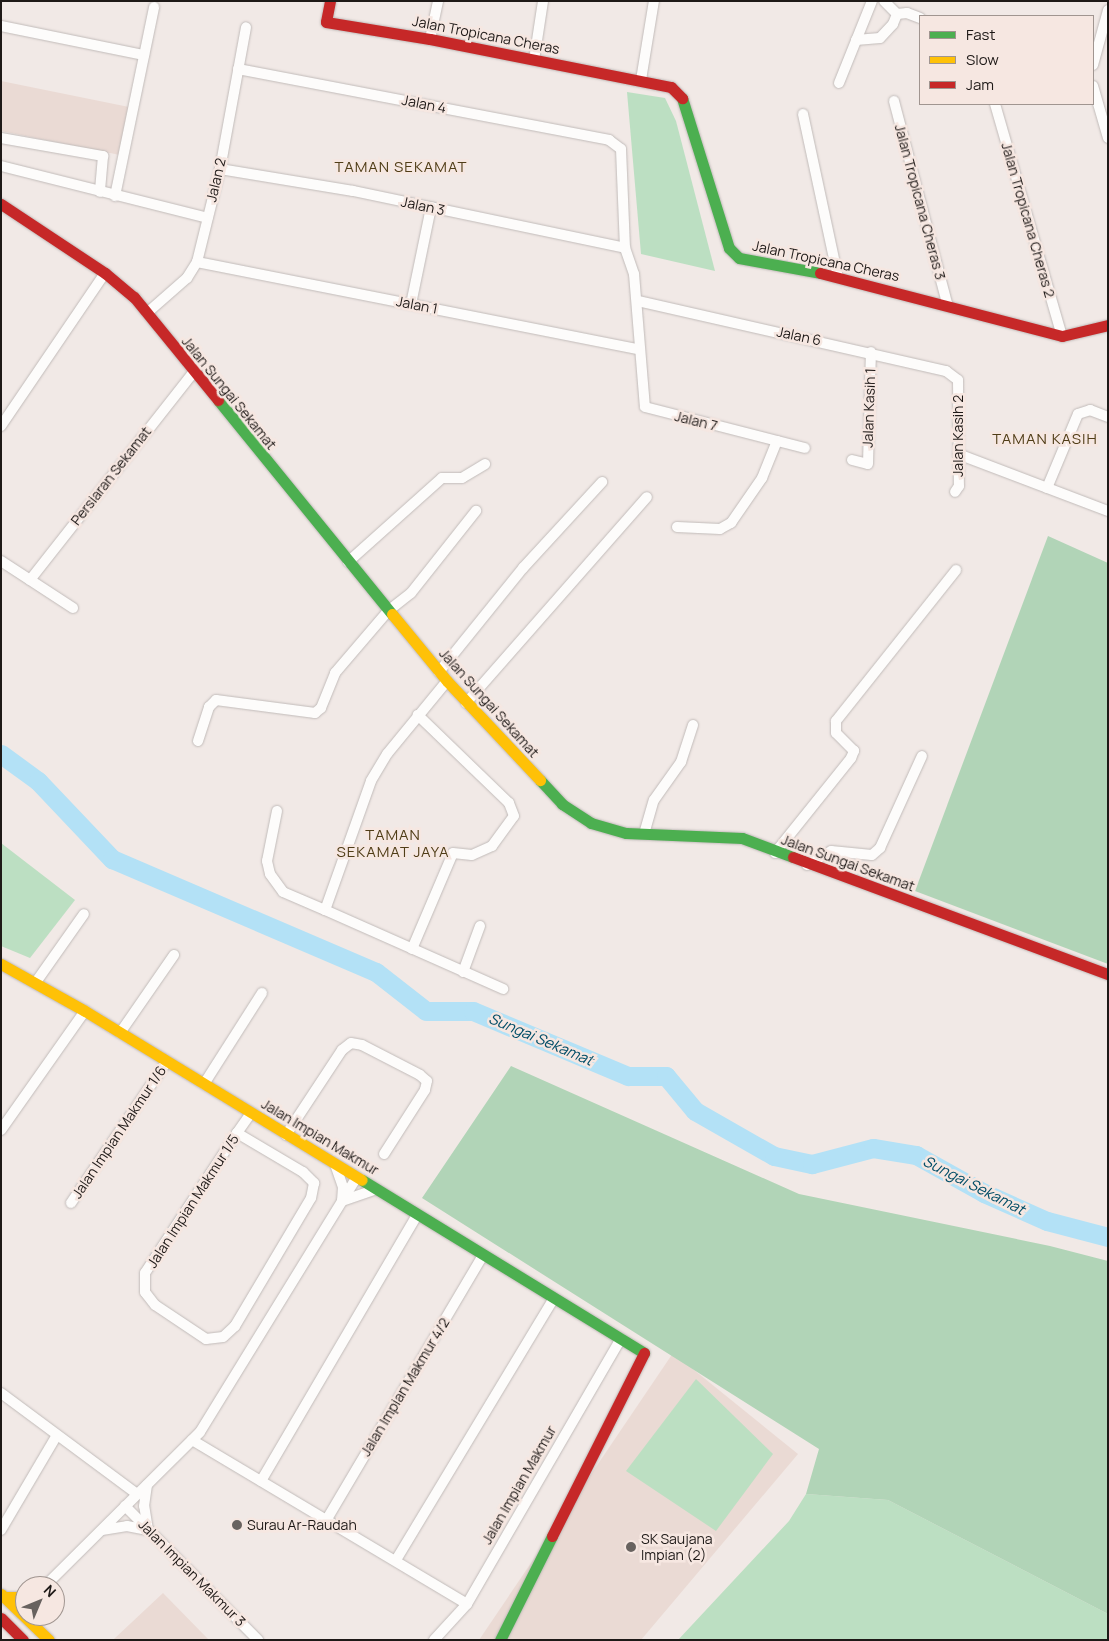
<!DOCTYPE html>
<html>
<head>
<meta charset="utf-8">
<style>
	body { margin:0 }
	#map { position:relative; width:1109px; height:1641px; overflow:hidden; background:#f1e9e6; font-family:Manrope,sans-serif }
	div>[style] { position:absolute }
	.built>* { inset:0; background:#eadad4 }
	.green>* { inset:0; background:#bcdfc2 }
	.forest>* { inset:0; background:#b1d4b7 }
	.river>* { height:19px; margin:-9.5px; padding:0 9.5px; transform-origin:9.5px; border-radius:9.5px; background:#b3e1f6 }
	.roads { filter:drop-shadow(0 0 1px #c1bbb9) drop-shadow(0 0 1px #c1bbb9) }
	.street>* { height:10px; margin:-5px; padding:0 5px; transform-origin:5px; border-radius:5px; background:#fdfcfb }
	.fast>* { height:11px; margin:-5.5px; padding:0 5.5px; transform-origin:5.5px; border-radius:5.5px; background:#4caf50 }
	.slow>* { height:11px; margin:-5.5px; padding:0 5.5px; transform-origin:5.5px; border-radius:5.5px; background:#ffc107 }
	.jam>* { height:11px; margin:-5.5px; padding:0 5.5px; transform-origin:5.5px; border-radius:5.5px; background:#c62828 }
	.dots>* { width:14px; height:14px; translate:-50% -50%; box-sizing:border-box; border:2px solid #f6e7e1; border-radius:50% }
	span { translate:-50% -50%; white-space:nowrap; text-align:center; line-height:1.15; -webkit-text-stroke:5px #f6e7e1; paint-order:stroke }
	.street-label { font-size:14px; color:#1e1917 }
	.poi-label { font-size:14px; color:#1e1917 }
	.left { translate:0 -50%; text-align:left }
	.neighbourhood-label { font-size:15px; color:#503d17; letter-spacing:1px }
	.water-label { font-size:15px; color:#004d67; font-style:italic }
	.frame { position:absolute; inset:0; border:2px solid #1e1917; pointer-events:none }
	.legend { position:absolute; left:919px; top:15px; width:175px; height:90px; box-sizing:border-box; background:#f6e7e1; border:1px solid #a09590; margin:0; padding:6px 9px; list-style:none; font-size:15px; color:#1e1917 }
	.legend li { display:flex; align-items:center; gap:10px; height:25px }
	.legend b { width:25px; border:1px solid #a09590 }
	.north { position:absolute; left:15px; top:1576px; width:50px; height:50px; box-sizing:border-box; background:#f6e7e1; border:1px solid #a09590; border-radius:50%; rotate:45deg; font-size:14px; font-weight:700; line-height:20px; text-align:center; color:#1e1917 }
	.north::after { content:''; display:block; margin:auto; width:18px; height:22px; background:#68625f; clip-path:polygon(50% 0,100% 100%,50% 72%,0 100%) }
</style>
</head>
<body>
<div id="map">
	<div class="built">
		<i style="clip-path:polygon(1px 81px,129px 107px,120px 155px,1px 131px)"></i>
		<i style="clip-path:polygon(673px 1353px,798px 1454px,641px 1640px,479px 1640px)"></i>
		<i style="clip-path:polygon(163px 1593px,209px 1640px,113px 1640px,115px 1638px)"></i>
	</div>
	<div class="green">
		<i style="clip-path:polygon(627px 92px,665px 98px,676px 121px,715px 271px,641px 254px)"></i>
		<i style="clip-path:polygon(1px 843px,75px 900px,30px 958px,1px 946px)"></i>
		<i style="clip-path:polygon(696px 1379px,773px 1454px,716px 1531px,626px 1471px)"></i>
		<i style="clip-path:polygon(806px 1494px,888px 1500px,1108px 1614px,1108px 1640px,678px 1640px,789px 1521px)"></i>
	</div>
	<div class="forest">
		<i style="clip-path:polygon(1048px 536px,1108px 563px,1108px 964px,915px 891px)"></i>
		<i style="clip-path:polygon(511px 1066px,799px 1194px,1050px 1246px,1108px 1261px,1108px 1614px,888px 1500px,806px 1494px,819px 1449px,422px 1198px)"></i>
	</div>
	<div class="river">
		<i style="left:1px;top:754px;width:46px;rotate:36.1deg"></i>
		<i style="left:38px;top:781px;width:108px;rotate:46.5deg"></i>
		<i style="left:112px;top:859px;width:287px;rotate:23.2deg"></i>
		<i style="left:376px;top:972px;width:63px;rotate:38deg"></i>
		<i style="left:426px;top:1011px;width:47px"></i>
		<i style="left:473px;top:1011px;width:168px;rotate:22.8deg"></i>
		<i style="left:628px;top:1076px;width:38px"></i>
		<i style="left:666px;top:1076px;width:45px;rotate:50.4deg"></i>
		<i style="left:695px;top:1111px;width:91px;rotate:29.7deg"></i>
		<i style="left:774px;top:1156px;width:39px;rotate:12deg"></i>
		<i style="left:812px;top:1164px;width:63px;rotate:-14.7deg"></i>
		<i style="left:873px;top:1148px;width:44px;rotate:9.2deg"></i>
		<i style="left:916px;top:1155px;width:78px;rotate:29.2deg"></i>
		<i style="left:984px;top:1193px;width:69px;rotate:24deg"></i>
		<i style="left:1047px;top:1221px;width:63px;rotate:14.7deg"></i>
	</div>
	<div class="roads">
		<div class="street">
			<i style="left:897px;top:14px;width:10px;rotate:-6deg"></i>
			<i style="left:907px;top:13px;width:14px;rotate:21deg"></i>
			<i style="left:1px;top:26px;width:146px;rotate:11.5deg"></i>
			<i style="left:430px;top:39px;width:39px;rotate:-78deg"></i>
			<i style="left:856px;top:40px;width:24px;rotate:-5deg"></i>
			<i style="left:880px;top:38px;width:19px;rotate:-47deg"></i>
			<i style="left:893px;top:24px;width:11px;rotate:-68deg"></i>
			<i style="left:897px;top:14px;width:18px;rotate:-135deg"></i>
			<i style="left:534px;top:60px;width:60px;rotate:-81.3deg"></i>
			<i style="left:1093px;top:65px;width:57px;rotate:-74.7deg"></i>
			<i style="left:238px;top:69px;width:378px;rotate:10.8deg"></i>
			<i style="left:609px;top:140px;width:15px;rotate:37deg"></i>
			<i style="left:621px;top:149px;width:99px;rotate:87.7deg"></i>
			<i style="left:625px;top:248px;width:28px;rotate:71deg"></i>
			<i style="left:634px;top:274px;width:133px;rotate:85.3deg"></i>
			<i style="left:645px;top:407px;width:165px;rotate:14.4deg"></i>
			<i style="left:641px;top:80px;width:80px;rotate:-80.7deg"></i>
			<i style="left:839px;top:83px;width:88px;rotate:-68.1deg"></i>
			<i style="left:1093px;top:86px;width:54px;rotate:73.9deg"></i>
			<i style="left:894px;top:101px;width:209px;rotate:75.3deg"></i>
			<i style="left:995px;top:104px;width:241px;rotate:73.9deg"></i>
			<i style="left:803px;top:114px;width:167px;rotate:77.9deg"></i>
			<i style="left:1px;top:138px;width:104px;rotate:10deg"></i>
			<i style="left:103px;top:156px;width:36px;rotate:95deg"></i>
			<i style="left:1px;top:166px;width:213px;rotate:14.1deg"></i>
			<i style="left:220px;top:169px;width:135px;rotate:9.4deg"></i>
			<i style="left:353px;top:191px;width:278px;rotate:11.8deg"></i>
			<i style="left:115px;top:196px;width:193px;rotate:-78.3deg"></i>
			<i style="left:197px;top:262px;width:449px;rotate:11.2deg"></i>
			<i style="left:638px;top:301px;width:316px;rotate:12.8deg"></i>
			<i style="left:946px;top:371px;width:15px;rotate:37deg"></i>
			<i style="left:958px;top:380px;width:106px;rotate:89.5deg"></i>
			<i style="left:959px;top:486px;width:7px;rotate:124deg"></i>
			<i style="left:411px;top:304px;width:99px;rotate:-78.3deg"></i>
			<i style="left:147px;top:313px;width:53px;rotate:-41.2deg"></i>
			<i style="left:187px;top:278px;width:19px;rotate:-58deg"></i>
			<i style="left:197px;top:262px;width:96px;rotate:-76.1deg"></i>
			<i style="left:220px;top:169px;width:144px;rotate:-79.6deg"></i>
			<i style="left:1px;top:426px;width:185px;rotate:-55.8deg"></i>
			<i style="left:958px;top:454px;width:160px;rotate:20.8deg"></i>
			<i style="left:852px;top:460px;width:16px;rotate:14deg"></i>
			<i style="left:868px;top:464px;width:112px;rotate:-88.5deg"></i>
			<i style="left:1047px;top:488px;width:80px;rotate:-67.3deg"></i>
			<i style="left:1078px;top:414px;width:13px;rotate:-18deg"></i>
			<i style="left:1090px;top:410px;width:19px;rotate:21deg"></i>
			<i style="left:677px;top:527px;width:43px;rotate:2.7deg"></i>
			<i style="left:720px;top:529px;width:13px;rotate:-29deg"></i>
			<i style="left:731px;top:523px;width:55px;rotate:-55.4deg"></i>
			<i style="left:762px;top:478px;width:40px;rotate:-68deg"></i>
			<i style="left:1px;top:561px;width:86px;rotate:33.1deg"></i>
			<i style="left:348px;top:562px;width:126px;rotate:-41.8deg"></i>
			<i style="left:442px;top:478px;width:20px"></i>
			<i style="left:462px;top:478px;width:27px;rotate:-31deg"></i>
			<i style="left:30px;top:580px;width:263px;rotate:-51.8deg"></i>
			<i style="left:439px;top:672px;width:134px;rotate:-51.1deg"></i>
			<i style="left:523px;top:568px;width:117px;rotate:-47.4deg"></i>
			<i style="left:447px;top:681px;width:94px;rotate:129.4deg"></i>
			<i style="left:387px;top:754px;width:31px;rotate:121deg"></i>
			<i style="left:371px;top:781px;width:137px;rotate:109.6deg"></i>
			<i style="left:325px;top:910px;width:195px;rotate:23.9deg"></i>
			<i style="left:466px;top:703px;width:274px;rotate:-48.7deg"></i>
			<i style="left:198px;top:741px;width:36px;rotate:-72deg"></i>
			<i style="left:209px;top:707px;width:10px;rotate:-45deg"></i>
			<i style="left:216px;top:700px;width:100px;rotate:7.5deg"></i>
			<i style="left:315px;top:713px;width:8px;rotate:-40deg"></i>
			<i style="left:321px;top:708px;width:38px;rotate:-68deg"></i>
			<i style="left:335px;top:673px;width:82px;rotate:-49.5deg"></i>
			<i style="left:388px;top:611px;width:29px;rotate:-38deg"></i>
			<i style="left:411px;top:593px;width:105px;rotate:-51.6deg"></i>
			<i style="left:277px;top:811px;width:51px;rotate:101.3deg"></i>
			<i style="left:267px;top:861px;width:13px;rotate:77deg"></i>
			<i style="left:270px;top:874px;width:22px;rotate:54deg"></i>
			<i style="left:283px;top:892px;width:46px;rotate:23.2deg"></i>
			<i style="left:644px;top:834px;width:35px;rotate:-74deg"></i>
			<i style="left:654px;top:800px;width:47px;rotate:-54.6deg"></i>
			<i style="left:681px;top:762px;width:39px;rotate:-72deg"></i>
			<i style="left:775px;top:853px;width:122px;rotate:-51.3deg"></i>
			<i style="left:851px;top:758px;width:8px;rotate:-67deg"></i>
			<i style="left:854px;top:751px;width:25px;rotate:-135deg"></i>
			<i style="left:836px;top:733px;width:12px;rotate:-90deg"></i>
			<i style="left:836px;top:721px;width:193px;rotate:-51.5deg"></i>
			<i style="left:807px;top:865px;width:28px;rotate:-30deg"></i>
			<i style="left:831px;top:851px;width:41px;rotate:5.6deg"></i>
			<i style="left:872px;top:855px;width:11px;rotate:-41deg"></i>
			<i style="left:880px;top:848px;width:101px;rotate:-65.5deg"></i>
			<i style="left:412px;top:949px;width:104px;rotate:-66.9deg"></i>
			<i style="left:453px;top:853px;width:19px;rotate:6deg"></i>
			<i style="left:472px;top:855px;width:22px;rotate:-24deg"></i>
			<i style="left:492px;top:846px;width:37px;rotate:-54deg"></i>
			<i style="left:514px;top:816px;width:14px;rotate:-111deg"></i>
			<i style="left:509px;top:803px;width:127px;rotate:-136deg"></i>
			<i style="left:463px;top:972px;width:49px;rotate:-69.7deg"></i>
			<i style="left:36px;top:982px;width:83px;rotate:-54.8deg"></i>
			<i style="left:120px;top:1033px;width:95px;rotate:-55.3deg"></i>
			<i style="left:204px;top:1084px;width:108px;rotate:-57.5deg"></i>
			<i style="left:1px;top:1130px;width:146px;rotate:-54.8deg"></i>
			<i style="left:237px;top:1133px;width:77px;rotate:30.6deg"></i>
			<i style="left:303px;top:1172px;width:16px;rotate:45deg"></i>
			<i style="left:314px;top:1183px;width:15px;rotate:101deg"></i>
			<i style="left:311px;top:1198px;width:149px;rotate:120.7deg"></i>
			<i style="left:235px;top:1326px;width:16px;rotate:137deg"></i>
			<i style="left:223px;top:1337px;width:17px;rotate:173deg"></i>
			<i style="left:206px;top:1339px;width:61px;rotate:-146.3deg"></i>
			<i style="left:155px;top:1305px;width:16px;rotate:-128deg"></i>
			<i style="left:145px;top:1292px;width:19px;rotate:-90deg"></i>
			<i style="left:145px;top:1273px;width:168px;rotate:-56.7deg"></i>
			<i style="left:237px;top:1133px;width:24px;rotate:-55deg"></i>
			<i style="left:286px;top:1135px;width:102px;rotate:-56.6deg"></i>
			<i style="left:342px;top:1050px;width:11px;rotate:-38deg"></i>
			<i style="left:351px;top:1043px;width:11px;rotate:10deg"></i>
			<i style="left:362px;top:1045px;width:65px;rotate:27.3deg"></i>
			<i style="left:420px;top:1075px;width:9px;rotate:41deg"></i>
			<i style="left:427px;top:1081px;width:9px;rotate:103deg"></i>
			<i style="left:425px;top:1090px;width:76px;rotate:122.6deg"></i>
			<i style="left:335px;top:1164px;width:24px;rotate:71deg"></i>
			<i style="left:343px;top:1187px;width:14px;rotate:94deg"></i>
			<i style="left:342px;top:1201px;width:36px;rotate:-19deg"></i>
			<i style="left:71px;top:1203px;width:171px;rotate:-55.9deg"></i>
			<i style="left:1px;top:1393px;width:169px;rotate:36.6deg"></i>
			<i style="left:192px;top:1440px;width:320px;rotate:30.8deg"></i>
			<i style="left:261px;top:1481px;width:308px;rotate:-59.6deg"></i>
			<i style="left:125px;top:1506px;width:189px;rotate:45.2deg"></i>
			<i style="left:327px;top:1519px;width:307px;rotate:-59.4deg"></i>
			<i style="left:1px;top:1530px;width:110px;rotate:-59.5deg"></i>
			<i style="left:102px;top:1530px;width:25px;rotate:-9deg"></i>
			<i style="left:127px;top:1526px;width:21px;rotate:11deg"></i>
			<i style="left:148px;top:1530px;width:24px;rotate:-99deg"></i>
			<i style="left:144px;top:1506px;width:21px;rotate:-82deg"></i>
			<i style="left:396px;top:1560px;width:306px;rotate:-58.9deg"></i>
			<i style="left:45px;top:1586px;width:218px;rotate:-44.8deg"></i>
			<i style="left:200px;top:1432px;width:299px;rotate:-58.4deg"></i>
			<i style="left:434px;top:1640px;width:49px;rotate:-47.5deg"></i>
			<i style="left:467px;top:1604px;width:307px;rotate:-59.9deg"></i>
		</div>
		<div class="fast">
			<i style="left:682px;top:98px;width:157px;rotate:72.6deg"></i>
			<i style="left:729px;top:248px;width:14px;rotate:45deg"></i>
			<i style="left:739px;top:258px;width:82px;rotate:10.5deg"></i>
			<i style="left:218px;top:400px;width:276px;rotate:50.9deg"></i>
			<i style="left:540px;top:780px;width:33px;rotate:47deg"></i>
			<i style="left:562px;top:804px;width:35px;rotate:33deg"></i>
			<i style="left:591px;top:823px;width:36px;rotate:16deg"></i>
			<i style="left:626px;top:833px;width:116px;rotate:2.5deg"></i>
			<i style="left:742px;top:838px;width:54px;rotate:20.4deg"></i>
			<i style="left:362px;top:1180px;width:331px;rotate:31.5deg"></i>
			<i style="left:500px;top:1640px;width:116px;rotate:-63.4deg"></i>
		</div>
		<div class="slow">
			<i style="left:392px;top:614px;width:87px;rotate:50.6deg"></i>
			<i style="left:447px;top:681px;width:136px;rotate:46.8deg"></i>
			<i style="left:1px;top:964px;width:96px;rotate:29.2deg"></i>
			<i style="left:85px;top:1011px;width:324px;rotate:31.4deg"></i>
			<i style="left:1px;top:1594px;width:66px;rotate:43.8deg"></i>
			<i style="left:5px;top:1597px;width:20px"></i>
		</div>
		<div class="jam">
			<i style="left:330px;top:1px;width:21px;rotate:101deg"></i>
			<i style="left:326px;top:22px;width:105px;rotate:9.3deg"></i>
			<i style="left:430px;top:39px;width:246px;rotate:11.3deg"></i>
			<i style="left:671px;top:87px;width:16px;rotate:45deg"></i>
			<i style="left:1px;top:204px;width:125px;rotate:33.6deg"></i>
			<i style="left:105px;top:273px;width:38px;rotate:40deg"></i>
			<i style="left:134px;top:297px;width:133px;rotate:50.8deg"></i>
			<i style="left:820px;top:273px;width:250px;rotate:14.6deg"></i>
			<i style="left:1062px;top:336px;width:47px;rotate:-13.4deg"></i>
			<i style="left:793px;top:857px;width:336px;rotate:20.4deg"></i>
			<i style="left:552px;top:1536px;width:205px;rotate:-63.3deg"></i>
			<i style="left:1px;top:1618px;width:31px;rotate:45deg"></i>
		</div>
	</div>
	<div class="dots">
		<i style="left:237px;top:1525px;background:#68625f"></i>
		<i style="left:631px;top:1547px;background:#68625f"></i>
	</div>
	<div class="street-label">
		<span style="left:486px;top:35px;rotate:11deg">Jalan Tropicana Cheras</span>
		<span style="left:424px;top:104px;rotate:11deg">Jalan 4</span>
		<span style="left:216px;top:180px;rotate:-77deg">Jalan 2</span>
		<span style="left:920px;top:202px;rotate:75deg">Jalan Tropicana Cheras 3</span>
		<span style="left:423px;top:206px;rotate:12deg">Jalan 3</span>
		<span style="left:1028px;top:220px;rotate:74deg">Jalan Tropicana Cheras 2</span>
		<span style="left:826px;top:261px;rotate:12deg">Jalan Tropicana Cheras</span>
		<span style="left:417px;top:305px;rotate:11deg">Jalan 1</span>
		<span style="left:799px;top:336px;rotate:12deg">Jalan 6</span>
		<span style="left:229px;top:393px;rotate:51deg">Jalan Sungai Sekamat</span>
		<span style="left:869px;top:408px;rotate:-88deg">Jalan Kasih 1</span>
		<span style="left:696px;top:421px;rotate:14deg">Jalan 7</span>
		<span style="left:958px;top:436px;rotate:-90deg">Jalan Kasih 2</span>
		<span style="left:111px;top:476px;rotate:-52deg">Persiaran Sekamat</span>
		<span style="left:489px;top:703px;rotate:48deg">Jalan Sungai Sekamat</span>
		<span style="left:848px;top:863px;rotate:20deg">Jalan Sungai Sekamat</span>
		<span style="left:119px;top:1132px;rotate:-56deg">Jalan Impian Makmur 1/6</span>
		<span style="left:320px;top:1137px;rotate:31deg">Jalan Impian Makmur</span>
		<span style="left:193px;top:1201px;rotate:-57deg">Jalan Impian Makmur 1/5</span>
		<span style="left:405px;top:1387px;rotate:-59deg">Jalan Impian Makmur 4/2</span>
		<span style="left:519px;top:1485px;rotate:-60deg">Jalan Impian Makmur</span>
		<span style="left:192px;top:1573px;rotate:45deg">Jalan Impian Makmur 3</span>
	</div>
	<div class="poi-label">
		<span class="left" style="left:247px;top:1525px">Surau Ar-Raudah</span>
		<span class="left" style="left:641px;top:1547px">SK Saujana<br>Impian (2)</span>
	</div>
	<div class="neighbourhood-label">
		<span style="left:401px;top:167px">TAMAN SEKAMAT</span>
		<span style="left:1045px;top:439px">TAMAN KASIH</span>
		<span style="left:393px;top:843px">TAMAN<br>SEKAMAT JAYA</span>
	</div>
	<div class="water-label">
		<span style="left:541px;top:1039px;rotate:23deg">Sungai Sekamat</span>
		<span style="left:974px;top:1185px;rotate:27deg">Sungai Sekamat</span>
	</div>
	<div class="frame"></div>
	<ul class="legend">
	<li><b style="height:6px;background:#4caf50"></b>Fast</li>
	<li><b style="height:6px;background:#ffc107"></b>Slow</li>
	<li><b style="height:6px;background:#c62828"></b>Jam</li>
	</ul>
	<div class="north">N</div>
</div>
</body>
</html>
